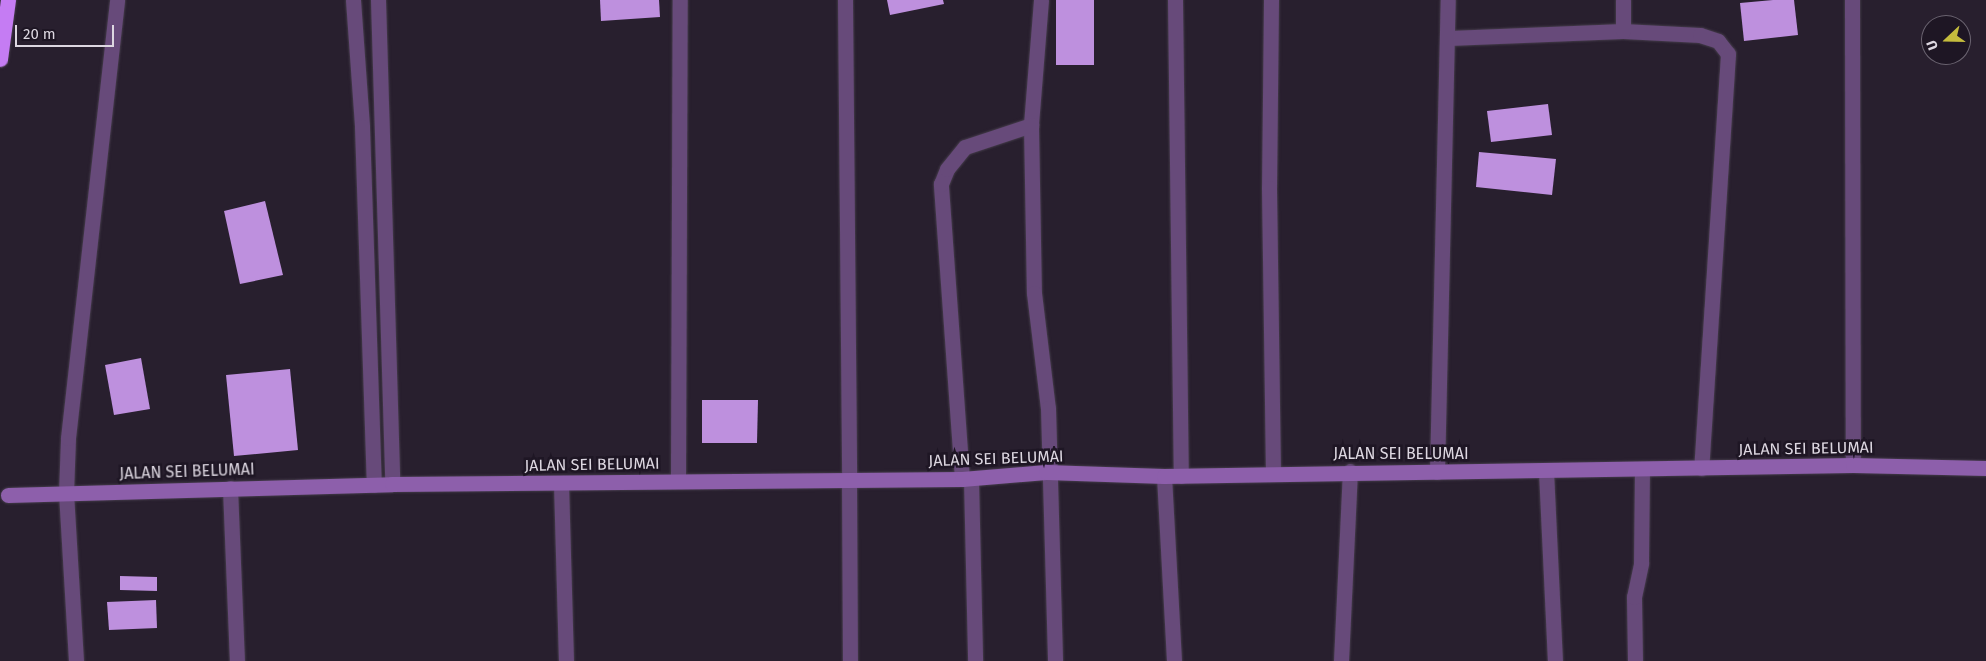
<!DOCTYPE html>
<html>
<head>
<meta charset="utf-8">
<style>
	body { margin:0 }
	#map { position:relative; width:1986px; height:661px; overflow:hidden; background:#281f2e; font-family:"Fira Sans",sans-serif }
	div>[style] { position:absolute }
	.building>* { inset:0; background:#be90de }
	.roads { filter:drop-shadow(0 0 1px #453c4b) drop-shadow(0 0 1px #453c4b) }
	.lane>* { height:15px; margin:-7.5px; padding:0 7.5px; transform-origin:7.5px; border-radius:7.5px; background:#674a7a }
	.street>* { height:15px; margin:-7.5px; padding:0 7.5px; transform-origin:7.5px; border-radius:7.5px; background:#674a7a }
	.secondary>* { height:15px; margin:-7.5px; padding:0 7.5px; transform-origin:7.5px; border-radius:7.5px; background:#8d5fab }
	.highway>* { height:15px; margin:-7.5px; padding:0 7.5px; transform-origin:7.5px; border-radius:7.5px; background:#c57cf3 }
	span { translate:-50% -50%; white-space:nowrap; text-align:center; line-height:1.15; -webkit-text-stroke:5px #1e1624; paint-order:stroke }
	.street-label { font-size:16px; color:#ddd7e1 }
	.north { position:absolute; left:1921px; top:15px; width:50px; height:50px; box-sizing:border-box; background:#1e1624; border:1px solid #6a6370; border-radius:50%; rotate:249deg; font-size:14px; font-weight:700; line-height:20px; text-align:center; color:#ddd7e1 }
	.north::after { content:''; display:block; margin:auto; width:18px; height:22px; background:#c5bc3d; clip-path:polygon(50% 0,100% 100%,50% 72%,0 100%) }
	.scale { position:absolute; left:15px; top:25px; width:99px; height:22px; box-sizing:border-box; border:2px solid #ddd7e1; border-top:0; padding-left:6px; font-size:15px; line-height:18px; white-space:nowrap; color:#ddd7e1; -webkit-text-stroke:4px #1e1624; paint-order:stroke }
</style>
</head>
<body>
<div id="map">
	<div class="building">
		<i style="clip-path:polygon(600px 0,659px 0,660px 17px,601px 21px)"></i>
		<i style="clip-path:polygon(887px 0,943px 0,944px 4px,890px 15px)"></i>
		<i style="clip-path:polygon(1056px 0,1094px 0,1094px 65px,1056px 65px)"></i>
		<i style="clip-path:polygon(1773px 0,1794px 0,1798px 35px,1744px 41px,1740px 3px)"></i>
		<i style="clip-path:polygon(1548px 104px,1552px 135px,1491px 142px,1487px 111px)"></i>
		<i style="clip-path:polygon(1479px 152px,1556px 159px,1552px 195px,1476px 187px)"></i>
		<i style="clip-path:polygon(265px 201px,283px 275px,240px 284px,224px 211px)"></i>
		<i style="clip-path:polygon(141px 358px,150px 409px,114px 415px,105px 365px)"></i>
		<i style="clip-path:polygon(290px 369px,298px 450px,234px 456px,226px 375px)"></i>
		<i style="clip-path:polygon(702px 400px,758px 400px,757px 443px,702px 443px)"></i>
		<i style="clip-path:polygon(120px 576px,157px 577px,157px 591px,120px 590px)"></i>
		<i style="clip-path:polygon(156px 600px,157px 628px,109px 630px,107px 602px)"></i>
	</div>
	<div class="roads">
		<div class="lane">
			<i style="left:378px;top:0;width:484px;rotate:88.3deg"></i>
			<i style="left:849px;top:479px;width:182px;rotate:89.7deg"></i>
		</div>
		<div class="street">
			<i style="left:353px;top:0;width:127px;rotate:85.9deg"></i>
			<i style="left:362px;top:127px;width:358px;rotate:88.1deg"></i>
			<i style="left:845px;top:0;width:479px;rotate:89.5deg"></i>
			<i style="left:1041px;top:0;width:125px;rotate:94.6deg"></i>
			<i style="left:1031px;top:125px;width:168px;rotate:89deg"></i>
			<i style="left:1034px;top:293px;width:116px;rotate:83.1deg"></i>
			<i style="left:1048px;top:408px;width:253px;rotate:88.4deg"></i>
			<i style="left:1175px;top:0;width:476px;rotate:89.3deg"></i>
			<i style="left:1271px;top:0;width:188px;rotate:90.6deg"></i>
			<i style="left:1269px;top:188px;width:285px;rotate:89.2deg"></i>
			<i style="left:1852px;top:0;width:465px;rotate:89.9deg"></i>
			<i style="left:1623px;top:31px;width:77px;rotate:3deg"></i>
			<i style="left:1700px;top:35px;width:19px;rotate:18deg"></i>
			<i style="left:1718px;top:41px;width:16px;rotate:52deg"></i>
			<i style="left:1728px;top:54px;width:415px;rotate:93.7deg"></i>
			<i style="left:1449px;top:38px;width:174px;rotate:-2.3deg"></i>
			<i style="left:1623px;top:31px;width:31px;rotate:-90deg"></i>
			<i style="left:1546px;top:471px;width:190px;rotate:87.3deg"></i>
			<i style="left:1437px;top:472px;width:472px;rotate:-88.7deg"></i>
			<i style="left:1164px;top:476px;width:185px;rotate:86.9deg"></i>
			<i style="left:962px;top:479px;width:296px;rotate:-94.1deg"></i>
			<i style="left:941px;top:184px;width:16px;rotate:-68deg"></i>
			<i style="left:947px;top:169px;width:28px;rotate:-51deg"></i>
			<i style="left:965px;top:147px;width:70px;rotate:-18.4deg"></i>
			<i style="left:971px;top:479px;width:182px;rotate:88.7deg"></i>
			<i style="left:678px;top:481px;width:481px;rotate:-89.8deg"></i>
			<i style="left:561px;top:483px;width:178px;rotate:88.4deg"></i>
			<i style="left:230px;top:488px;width:173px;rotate:87.7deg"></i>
			<i style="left:76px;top:661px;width:168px;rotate:-93.4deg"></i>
			<i style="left:66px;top:493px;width:55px;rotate:-87.9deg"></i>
			<i style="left:68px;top:438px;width:441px;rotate:-83.6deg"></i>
			<i style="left:1341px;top:661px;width:190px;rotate:-87.3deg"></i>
			<i style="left:1635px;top:661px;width:64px;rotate:-90.9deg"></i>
			<i style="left:1634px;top:597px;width:35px;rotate:-78deg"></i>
			<i style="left:1641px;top:563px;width:94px;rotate:-89.4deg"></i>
		</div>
		<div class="secondary">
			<i style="left:8px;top:495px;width:384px;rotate:-1.6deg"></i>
			<i style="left:392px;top:484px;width:570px;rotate:-0.5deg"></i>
			<i style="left:962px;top:479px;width:84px;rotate:-4.8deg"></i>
			<i style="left:1046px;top:472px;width:118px;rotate:1.9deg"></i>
			<i style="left:1164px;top:476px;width:689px;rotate:-0.91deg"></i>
			<i style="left:1853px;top:465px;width:133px;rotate:1.3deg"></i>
		</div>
		<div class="highway">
			<i style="left:0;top:59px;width:60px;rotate:-82.3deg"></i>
		</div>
	</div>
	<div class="street-label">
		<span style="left:1806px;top:449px;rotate:-1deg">JALAN SEI BELUMAI</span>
		<span style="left:1401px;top:454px">JALAN SEI BELUMAI</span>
		<span style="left:996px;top:459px;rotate:-2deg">JALAN SEI BELUMAI</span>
		<span style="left:592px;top:465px;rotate:-1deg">JALAN SEI BELUMAI</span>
		<span style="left:187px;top:472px;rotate:-2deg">JALAN SEI BELUMAI</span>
	</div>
	<div class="north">U</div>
	<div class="scale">20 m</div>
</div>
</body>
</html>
